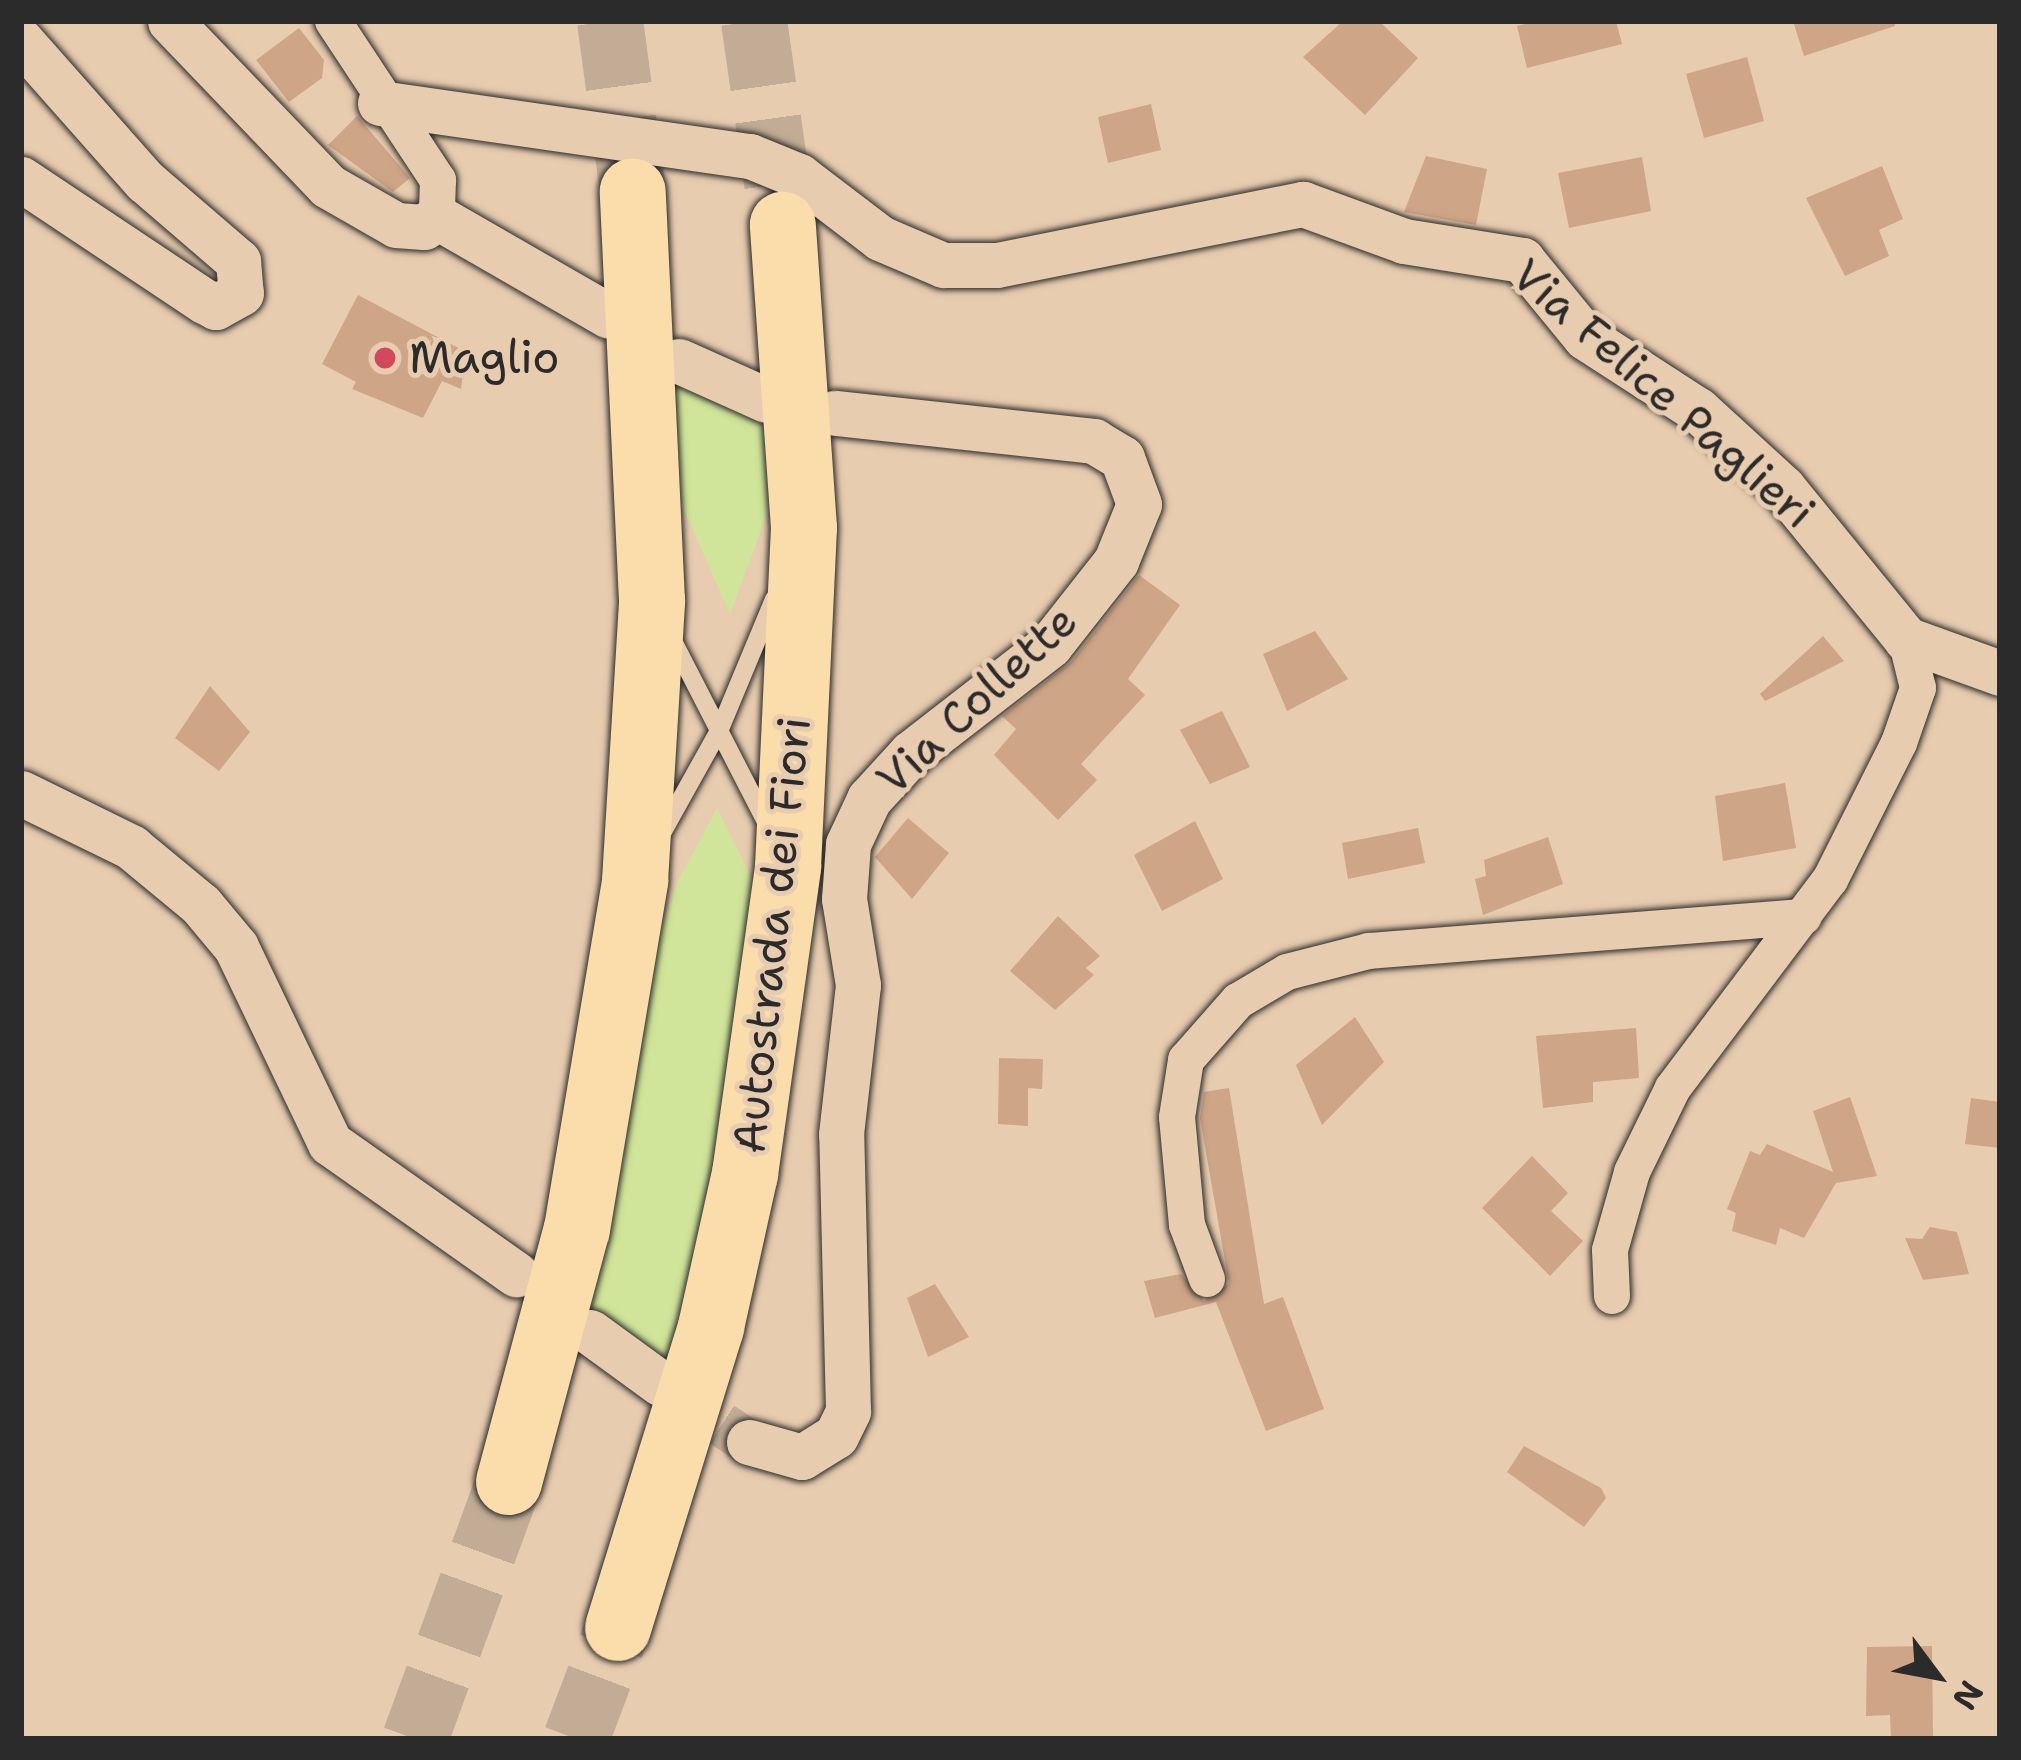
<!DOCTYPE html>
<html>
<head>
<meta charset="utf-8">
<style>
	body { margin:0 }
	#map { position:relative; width:2021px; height:1760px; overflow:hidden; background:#e8ccaf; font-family:"Shantell Sans",sans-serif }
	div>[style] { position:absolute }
	.green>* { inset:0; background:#d0e599 }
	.building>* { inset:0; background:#cea586 }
	.tertiary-tunnel>* { height:45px; margin-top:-22.5px; transform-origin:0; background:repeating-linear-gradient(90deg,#c2ac95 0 45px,transparent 0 67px) }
	.motorway-tunnel>* { height:66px; margin-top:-33px; transform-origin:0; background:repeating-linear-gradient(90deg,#c2ac95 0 66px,transparent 0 99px) }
	.roads { filter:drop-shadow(0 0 3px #2b2b2b) drop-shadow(0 0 3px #2b2b2b) }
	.service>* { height:18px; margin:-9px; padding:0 9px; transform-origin:9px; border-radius:9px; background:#e8ccaf }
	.minor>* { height:36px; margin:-18px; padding:0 18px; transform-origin:18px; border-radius:18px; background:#e8ccaf }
	.tertiary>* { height:45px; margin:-22.5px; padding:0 22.5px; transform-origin:22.5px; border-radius:22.5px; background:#e8ccaf }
	.motorway>* { height:66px; margin:-33px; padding:0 33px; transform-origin:33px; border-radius:33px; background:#fbddab }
	.dots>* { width:33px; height:33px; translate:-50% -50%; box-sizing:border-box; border:6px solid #e8ccaf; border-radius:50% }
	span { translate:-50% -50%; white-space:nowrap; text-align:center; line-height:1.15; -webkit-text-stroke:10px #e8ccaf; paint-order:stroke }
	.poi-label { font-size:45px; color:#2b2b2b }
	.left { translate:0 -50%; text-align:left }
	.street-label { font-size:45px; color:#2b2b2b }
	.frame { position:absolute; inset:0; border:24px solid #2b2b2b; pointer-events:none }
	.north { position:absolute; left:1877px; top:1616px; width:120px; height:120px; -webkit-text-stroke:9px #e8ccaf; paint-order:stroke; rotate:122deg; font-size:33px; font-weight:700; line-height:48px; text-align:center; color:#2b2b2b }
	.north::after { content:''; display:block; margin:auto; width:42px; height:54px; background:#2b2b2b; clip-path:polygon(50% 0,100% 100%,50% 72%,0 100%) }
</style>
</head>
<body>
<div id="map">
	<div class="green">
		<i style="clip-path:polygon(671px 382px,777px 423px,774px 495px,730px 614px,679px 498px)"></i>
		<i style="clip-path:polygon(717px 808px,755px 885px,759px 921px,675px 1371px,585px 1302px,648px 971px,678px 881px)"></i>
	</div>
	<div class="building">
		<i style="clip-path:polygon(1343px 21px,1379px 21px,1418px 58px,1365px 115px,1303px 57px)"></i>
		<i style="clip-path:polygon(1536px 21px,1616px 21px,1622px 44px,1527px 68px,1517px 26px)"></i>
		<i style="clip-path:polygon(1793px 21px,1894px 21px,1895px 26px,1804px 56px)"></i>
		<i style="clip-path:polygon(299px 28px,324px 60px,322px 78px,289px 102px,256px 60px)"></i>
		<i style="clip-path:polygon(1747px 57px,1764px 121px,1704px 138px,1686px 74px)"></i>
		<i style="clip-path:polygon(1151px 104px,1161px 150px,1108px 163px,1098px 117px)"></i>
		<i style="clip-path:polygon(357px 116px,410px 178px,393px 192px,328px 145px)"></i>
		<i style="clip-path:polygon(1426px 156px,1487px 169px,1476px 225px,1404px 212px)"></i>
		<i style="clip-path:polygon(1642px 157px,1651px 211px,1569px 228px,1558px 173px)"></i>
		<i style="clip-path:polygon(1882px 166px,1903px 219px,1879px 230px,1889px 256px,1845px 276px,1806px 198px)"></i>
		<i style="clip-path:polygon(358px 295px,466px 352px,461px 389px,442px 381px,423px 418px,352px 389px,356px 382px,322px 364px)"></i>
		<i style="clip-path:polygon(1139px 575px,1180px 605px,1128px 679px,1145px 695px,1081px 764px,1097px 780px,1058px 820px,994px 755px,1016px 729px,1002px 716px,1071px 662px)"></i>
		<i style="clip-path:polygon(1315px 631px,1348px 679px,1287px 711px,1263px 654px)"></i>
		<i style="clip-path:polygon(1823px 636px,1844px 661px,1765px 701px,1760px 694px)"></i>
		<i style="clip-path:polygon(210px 686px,250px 732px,219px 771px,175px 738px)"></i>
		<i style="clip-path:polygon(1222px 711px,1250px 767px,1210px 784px,1180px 730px)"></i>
		<i style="clip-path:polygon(1785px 783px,1796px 848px,1723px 861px,1715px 796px)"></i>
		<i style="clip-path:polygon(908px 818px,949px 853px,912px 899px,875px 857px)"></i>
		<i style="clip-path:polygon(1195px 821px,1223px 879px,1162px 911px,1134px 855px)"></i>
		<i style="clip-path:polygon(1418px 828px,1425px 863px,1348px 879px,1342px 843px)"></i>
		<i style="clip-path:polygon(1548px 837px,1563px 884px,1483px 915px,1475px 879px,1486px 876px,1484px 860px)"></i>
		<i style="clip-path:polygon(1058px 916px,1100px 956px,1086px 968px,1094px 975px,1055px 1010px,1010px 971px)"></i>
		<i style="clip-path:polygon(1355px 1017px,1384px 1062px,1322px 1125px,1296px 1065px)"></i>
		<i style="clip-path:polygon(1636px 1028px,1639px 1078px,1593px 1082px,1593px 1102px,1543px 1108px,1536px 1036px)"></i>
		<i style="clip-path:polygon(999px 1058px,1043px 1059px,1042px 1089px,1028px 1088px,1028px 1126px,998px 1124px)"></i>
		<i style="clip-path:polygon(1229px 1088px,1264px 1304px,1283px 1297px,1324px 1409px,1266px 1431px,1216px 1302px,1155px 1318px,1144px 1281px,1181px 1274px,1204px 1301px,1229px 1284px,1200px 1118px,1204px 1092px)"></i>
		<i style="clip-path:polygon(1850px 1097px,1877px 1176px,1836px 1183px,1804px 1238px,1780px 1228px,1776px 1245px,1732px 1231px,1736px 1213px,1727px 1209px,1750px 1151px,1760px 1155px,1767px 1144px,1833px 1172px,1813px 1111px)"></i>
		<i style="clip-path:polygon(1971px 1098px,2000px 1102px,2000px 1148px,1965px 1144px)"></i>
		<i style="clip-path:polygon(1532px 1156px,1568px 1193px,1551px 1211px,1583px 1241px,1550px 1276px,1482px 1208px)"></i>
		<i style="clip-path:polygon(1930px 1227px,1957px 1232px,1969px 1274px,1923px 1280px,1905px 1238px,1922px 1239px)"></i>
		<i style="clip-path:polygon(935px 1284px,969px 1337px,928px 1357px,907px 1298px)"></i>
		<i style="clip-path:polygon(1524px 1446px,1601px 1488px,1606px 1498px,1584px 1527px,1507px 1472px)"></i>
		<i style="clip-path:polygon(1932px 1646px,1933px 1739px,1891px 1739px,1890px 1715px,1866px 1716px,1867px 1647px)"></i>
	</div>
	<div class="tertiary-tunnel">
		<i style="left:666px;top:1387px;width:100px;rotate:33.5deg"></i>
	</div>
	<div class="motorway-tunnel">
		<i style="left:610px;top:21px;width:172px;rotate:82.3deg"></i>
		<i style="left:754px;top:21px;width:206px;rotate:81.9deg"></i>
		<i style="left:415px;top:1739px;width:274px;rotate:-69.9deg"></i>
		<i style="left:576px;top:1739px;width:119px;rotate:-69.3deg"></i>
	</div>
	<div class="roads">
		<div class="service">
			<i style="left:671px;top:637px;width:212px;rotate:62.8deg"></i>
			<i style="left:662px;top:833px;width:119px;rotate:-60.9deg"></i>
			<i style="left:720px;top:729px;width:141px;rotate:-67.4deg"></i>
		</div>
		<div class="minor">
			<i style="left:333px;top:21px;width:191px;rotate:56.6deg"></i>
			<i style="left:438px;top:180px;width:37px;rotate:92deg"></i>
			<i style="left:1207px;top:1279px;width:58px;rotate:-110.3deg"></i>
			<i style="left:1187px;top:1225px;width:108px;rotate:-95.3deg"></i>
			<i style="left:1177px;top:1117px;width:58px;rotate:-81deg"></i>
			<i style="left:1186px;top:1060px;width:79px;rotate:-48.6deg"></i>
			<i style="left:1238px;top:1001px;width:57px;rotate:-30.6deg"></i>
			<i style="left:1287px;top:972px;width:85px;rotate:-14.4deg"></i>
			<i style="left:1369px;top:951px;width:436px;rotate:-4.5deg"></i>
			<i style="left:1612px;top:1296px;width:46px;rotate:-92.5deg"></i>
			<i style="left:1610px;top:1250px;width:81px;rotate:-74.2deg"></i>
			<i style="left:1632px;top:1172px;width:93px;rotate:-64deg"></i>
			<i style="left:1673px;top:1088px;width:261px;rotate:-53deg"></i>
			<i style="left:1830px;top:880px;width:153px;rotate:-63.3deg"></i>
			<i style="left:1899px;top:743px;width:58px;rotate:-70.9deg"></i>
			<i style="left:1918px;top:688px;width:50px;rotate:-103.8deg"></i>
		</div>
		<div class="tertiary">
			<i style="left:170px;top:21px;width:228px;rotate:46.2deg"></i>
			<i style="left:328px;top:186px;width:78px;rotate:29.8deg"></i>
			<i style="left:396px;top:225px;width:28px;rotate:4deg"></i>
			<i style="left:424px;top:227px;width:16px;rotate:-38deg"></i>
			<i style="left:437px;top:217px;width:198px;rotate:29.9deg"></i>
			<i style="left:21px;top:41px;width:187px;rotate:48.5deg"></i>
			<i style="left:145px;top:181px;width:123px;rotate:40.7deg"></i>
			<i style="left:238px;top:261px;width:32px;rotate:85deg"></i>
			<i style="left:241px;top:293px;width:29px;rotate:151deg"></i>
			<i style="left:216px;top:307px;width:13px;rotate:-153deg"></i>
			<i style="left:204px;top:301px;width:220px;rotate:-146.3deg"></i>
			<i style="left:380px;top:103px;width:374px;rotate:8.2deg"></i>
			<i style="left:750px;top:156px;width:53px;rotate:22.2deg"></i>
			<i style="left:799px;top:176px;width:102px;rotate:37.4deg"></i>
			<i style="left:880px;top:238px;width:69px;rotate:23.2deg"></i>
			<i style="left:943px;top:265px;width:54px"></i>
			<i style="left:997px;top:265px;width:312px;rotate:-11.3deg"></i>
			<i style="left:1303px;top:204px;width:108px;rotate:20.1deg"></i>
			<i style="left:1404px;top:241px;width:120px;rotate:9.1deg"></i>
			<i style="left:1522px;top:260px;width:99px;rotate:50.7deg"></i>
			<i style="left:1585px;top:337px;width:135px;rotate:32.9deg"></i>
			<i style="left:1698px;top:410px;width:115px;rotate:42.5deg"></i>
			<i style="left:1783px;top:488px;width:195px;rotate:50.8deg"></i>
			<i style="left:1906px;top:639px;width:100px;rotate:19.9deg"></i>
			<i style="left:679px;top:361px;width:95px;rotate:24.1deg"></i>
			<i style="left:21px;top:793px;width:123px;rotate:26.1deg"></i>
			<i style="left:131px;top:847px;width:91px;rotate:39.6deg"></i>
			<i style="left:201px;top:905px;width:55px;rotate:50.2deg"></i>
			<i style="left:236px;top:947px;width:217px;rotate:64.4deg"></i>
			<i style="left:330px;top:1143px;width:228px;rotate:35.2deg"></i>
			<i style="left:590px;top:1332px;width:87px;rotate:36.1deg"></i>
			<i style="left:749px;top:1442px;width:55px;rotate:15.8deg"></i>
			<i style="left:802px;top:1457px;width:40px;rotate:-32deg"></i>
			<i style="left:836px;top:1436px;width:28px;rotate:-64deg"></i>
			<i style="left:848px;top:1411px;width:277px;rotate:-91.4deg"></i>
			<i style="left:841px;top:1134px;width:150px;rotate:-83.5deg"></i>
			<i style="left:858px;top:985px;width:87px;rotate:-99.2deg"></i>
			<i style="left:844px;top:899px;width:55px;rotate:-85.8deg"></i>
			<i style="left:848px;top:844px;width:50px;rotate:-65deg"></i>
			<i style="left:869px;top:799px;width:62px;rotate:-47.6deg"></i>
			<i style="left:911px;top:753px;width:176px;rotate:-37.8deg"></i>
			<i style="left:1050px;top:645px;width:107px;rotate:-51.8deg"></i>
			<i style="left:1116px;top:561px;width:61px;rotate:-68deg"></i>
			<i style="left:1139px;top:504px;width:49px;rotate:-110.3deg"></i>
			<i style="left:1122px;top:458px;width:33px;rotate:-149deg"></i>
			<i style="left:1094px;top:441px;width:261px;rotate:-173.8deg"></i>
		</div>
		<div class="motorway">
			<i style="left:509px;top:1482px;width:262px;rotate:-75deg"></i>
			<i style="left:577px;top:1229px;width:353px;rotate:-80.5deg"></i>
			<i style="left:635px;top:881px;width:281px;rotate:-86.5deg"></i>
			<i style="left:652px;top:601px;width:410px;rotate:-92.7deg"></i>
			<i style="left:618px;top:1628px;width:315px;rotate:-72.8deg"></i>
			<i style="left:711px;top:1327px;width:157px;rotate:-77.5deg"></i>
			<i style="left:745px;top:1174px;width:310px;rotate:-82deg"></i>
			<i style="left:788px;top:867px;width:339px;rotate:-87.3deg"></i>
			<i style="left:804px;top:528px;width:304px;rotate:-94deg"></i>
		</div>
	</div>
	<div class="dots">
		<i style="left:385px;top:358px;background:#d1495b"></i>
	</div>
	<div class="poi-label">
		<span class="left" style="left:409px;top:358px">Maglio</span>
	</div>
	<div class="street-label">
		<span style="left:1663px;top:394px;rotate:41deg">Via Felice Paglieri</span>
		<span style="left:977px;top:700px;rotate:-43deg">Via Collette</span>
		<span style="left:772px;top:935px;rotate:-84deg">Autostrada dei Fiori</span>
	</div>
	<div class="frame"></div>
	<div class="north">N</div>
</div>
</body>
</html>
